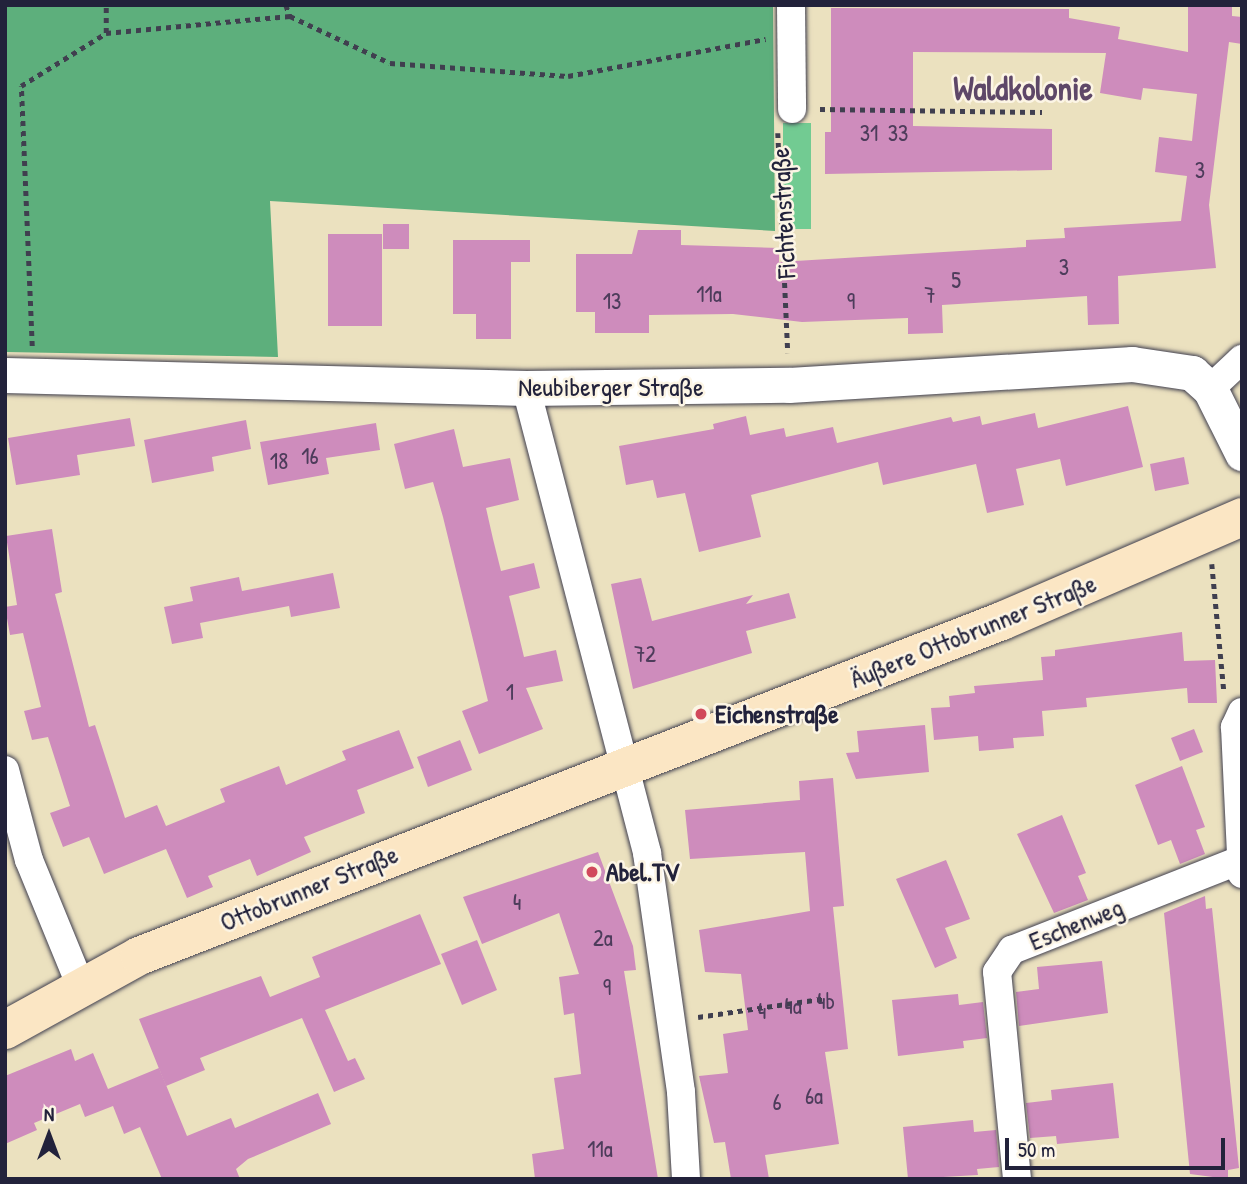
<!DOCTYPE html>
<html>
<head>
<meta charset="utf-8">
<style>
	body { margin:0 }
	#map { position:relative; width:1247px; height:1184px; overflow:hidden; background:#ebe1bf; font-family:"Patrick Hand",sans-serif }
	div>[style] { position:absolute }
	.green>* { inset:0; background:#72cb92 }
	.forest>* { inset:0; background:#5daf7c }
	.building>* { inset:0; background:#ce8cbc }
	.path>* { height:4.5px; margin-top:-2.25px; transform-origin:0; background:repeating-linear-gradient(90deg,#403f4f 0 5px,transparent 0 10px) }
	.roads { filter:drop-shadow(0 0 2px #403f4f) drop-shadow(0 0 2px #403f4f) }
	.minor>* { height:28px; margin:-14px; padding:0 14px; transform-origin:14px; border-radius:14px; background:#fff }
	.tertiary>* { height:35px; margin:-17.5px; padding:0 17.5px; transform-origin:17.5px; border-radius:17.5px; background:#fff }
	.secondary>* { height:38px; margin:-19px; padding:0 19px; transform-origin:19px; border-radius:19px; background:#fbe6c4 }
	.dots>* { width:19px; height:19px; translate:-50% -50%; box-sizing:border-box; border:4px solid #fcf5e5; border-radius:50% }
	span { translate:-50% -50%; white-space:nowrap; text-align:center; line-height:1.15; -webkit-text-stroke:5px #fcf5e5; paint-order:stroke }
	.number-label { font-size:23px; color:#4d3c5b }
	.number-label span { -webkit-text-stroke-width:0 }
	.street-label { font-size:26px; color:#22223b }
	.poi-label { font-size:26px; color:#22223b; font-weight:700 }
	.left { translate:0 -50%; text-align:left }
	.district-label { font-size:33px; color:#5e4768; font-weight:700 }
	.frame { position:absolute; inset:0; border:7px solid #22223b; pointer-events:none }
	.north { position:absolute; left:14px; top:1100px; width:70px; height:70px; -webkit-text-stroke:5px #fcf5e5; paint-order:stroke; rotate:0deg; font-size:19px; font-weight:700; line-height:28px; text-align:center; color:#22223b }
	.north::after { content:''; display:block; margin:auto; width:24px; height:32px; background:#22223b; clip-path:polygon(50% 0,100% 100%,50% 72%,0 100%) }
	.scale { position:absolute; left:1005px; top:1138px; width:220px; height:32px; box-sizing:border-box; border:4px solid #22223b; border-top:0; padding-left:9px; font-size:21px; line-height:24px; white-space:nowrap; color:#22223b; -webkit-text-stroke:5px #fcf5e5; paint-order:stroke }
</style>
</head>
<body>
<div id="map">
	<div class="green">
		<i style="clip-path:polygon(783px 123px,811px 123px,811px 229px,783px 229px)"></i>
	</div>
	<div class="forest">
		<i style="clip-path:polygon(5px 5px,773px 5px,775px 231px,270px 201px,278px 357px,5px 352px)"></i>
	</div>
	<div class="building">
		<i style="clip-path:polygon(1188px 5px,1232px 5px,1232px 16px,1242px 17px,1242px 44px,1229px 42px,1209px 205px,1216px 268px,1118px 276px,1119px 324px,1088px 325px,1087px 296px,942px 305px,943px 333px,908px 334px,908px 318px,802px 322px,733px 314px,649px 315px,649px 333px,595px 333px,595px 312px,576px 312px,576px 254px,632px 254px,638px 230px,681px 230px,681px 245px,779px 248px,779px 262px,1026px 247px,1026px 240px,1065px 238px,1064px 228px,1181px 221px,1187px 176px,1155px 172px,1159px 137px,1192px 141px,1197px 94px,1143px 88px,1141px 100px,1100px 93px,1106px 53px,913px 52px,913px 126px,1052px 129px,1052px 170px,825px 174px,825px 132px,831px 132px,831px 8px,1069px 9px,1069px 18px,1120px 27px,1118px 39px,1188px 52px)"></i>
		<i style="clip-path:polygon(383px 224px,409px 224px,409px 249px,383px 249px)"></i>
		<i style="clip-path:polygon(328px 234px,382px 234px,382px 326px,328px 326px)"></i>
		<i style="clip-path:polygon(453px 240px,530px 240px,530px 262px,511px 262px,511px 339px,476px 339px,476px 314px,453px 314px)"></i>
		<i style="clip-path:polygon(1128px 406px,1143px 467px,1066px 486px,1060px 459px,1016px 469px,1024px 505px,987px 513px,976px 464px,883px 485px,878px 462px,751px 495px,761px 537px,699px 552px,685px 493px,657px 498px,653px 480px,626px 485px,619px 446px,714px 429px,713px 424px,746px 416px,750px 435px,784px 428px,786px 437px,833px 427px,837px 443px,951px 417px,953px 422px,980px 416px,982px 425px,1035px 413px,1038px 428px)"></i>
		<i style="clip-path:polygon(130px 418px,135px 446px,77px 455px,80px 475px,16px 485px,8px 438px)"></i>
		<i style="clip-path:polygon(246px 420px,251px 449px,212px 457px,214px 471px,152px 483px,144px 440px)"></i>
		<i style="clip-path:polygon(376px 423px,380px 450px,326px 458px,329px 474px,268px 485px,260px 442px)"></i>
		<i style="clip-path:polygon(454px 429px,463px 467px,510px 458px,519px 500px,486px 508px,493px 539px,501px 571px,534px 563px,540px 588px,509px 596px,517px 628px,524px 657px,556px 650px,563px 681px,526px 688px,543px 729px,479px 754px,462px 711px,488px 701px,443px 517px,433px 482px,405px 489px,394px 444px)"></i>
		<i style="clip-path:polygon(1184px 457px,1189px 484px,1155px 491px,1150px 464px)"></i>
		<i style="clip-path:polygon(52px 529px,62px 592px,55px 594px,89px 727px,95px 725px,125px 818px,157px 805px,166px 826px,225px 802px,220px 789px,279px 766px,286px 785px,346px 760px,342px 751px,399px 730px,414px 768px,357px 790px,365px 813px,304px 837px,311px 852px,257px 876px,250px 859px,208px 876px,213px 887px,187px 898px,166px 849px,104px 874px,89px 837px,63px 847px,50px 813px,70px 806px,48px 737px,32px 740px,24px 711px,41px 707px,23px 633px,10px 635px,5px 607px,17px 605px,6px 536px)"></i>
		<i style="clip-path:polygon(333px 573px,340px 608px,291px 617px,289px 606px,200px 623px,203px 638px,172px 644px,164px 607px,193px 601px,190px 587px,239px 577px,242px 591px)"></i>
		<i style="clip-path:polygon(641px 578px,652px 621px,753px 595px,746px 604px,789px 593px,796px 618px,746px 631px,752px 653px,633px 689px,611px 584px)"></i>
		<i style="clip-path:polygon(1182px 632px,1184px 661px,1215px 660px,1217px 703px,1188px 703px,1187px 688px,1086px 698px,1087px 707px,1042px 711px,1044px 736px,1013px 738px,1014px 748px,979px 751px,978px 736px,934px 740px,931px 708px,950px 707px,949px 696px,975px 693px,974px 686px,1043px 680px,1041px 657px,1055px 656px,1055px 650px)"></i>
		<i style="clip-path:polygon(925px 725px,929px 772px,856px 779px,846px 753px,859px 752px,857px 731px)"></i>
		<i style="clip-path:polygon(1194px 729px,1203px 752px,1180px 761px,1171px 738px)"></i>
		<i style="clip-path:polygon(460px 740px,472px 770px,428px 787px,417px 757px)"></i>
		<i style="clip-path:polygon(1182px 766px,1205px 827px,1196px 830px,1205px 854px,1180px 864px,1171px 840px,1158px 845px,1135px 785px)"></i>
		<i style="clip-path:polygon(833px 778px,844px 906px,833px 907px,848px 1049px,825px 1052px,839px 1144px,765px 1155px,769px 1179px,731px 1179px,725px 1142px,714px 1143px,699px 1076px,728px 1073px,723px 1034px,748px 1030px,741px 974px,705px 972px,699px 930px,810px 911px,805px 852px,690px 859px,685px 810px,800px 800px,799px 781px)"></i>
		<i style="clip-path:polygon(1062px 815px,1086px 873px,1078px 876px,1088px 900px,1054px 913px,1017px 834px)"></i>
		<i style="clip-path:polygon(598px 852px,633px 946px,636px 970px,624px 971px,658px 1179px,535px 1179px,532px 1154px,564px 1149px,554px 1078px,581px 1074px,574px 1013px,564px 1015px,559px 977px,579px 974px,559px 913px,482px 944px,463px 897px)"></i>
		<i style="clip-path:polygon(946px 860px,970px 919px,945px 928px,957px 958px,935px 968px,896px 879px)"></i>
		<i style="clip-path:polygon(1205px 896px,1206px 909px,1212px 908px,1239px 1168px,1228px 1170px,1228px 1179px,1190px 1174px,1164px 913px)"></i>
		<i style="clip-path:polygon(420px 914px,441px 964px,325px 1010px,348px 1061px,355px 1058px,365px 1079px,334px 1092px,302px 1018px,200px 1058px,205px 1070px,166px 1086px,139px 1019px,261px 976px,270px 997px,320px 977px,312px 957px)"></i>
		<i style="clip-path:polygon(477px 940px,497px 990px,462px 1005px,441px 954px)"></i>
		<i style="clip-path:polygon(1102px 961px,1108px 1013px,1019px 1026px,1016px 992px,1039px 989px,1037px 967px)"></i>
		<i style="clip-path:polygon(958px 994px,959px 1005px,983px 1002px,987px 1038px,963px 1041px,964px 1048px,898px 1056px,892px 1000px)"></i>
		<i style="clip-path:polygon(71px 1049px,75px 1061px,93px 1053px,108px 1089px,159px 1068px,187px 1136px,231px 1118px,235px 1128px,318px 1093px,331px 1124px,248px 1159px,236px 1169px,240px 1179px,162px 1179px,140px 1127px,124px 1134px,113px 1106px,85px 1117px,80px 1104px,34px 1123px,37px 1130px,5px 1144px,5px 1076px)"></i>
		<i style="clip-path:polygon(1113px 1083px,1119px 1138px,1057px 1144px,1056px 1136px,1030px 1138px,1026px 1103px,1052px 1100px,1051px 1090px)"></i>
		<i style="clip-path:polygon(973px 1120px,974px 1132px,996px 1130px,999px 1167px,977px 1169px,978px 1175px,908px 1179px,903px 1127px)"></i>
	</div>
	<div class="path">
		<i style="left:286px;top:5px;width:12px;rotate:70deg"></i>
		<i style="left:106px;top:33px;width:185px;rotate:-5.3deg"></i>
		<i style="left:290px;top:16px;width:110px;rotate:25.2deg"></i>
		<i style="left:390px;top:63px;width:178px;rotate:4.2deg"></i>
		<i style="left:568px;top:76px;width:201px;rotate:-10.6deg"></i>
		<i style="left:820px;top:109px;width:222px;rotate:0.8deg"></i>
		<i style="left:778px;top:133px;width:220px;rotate:87.4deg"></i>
		<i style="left:32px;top:346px;width:260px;rotate:-92.4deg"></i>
		<i style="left:21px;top:86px;width:100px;rotate:-31.9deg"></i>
		<i style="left:106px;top:33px;width:28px;rotate:-90deg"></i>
		<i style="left:1212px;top:564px;width:127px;rotate:84.6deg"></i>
		<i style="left:698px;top:1017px;width:129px;rotate:-8.4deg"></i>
	</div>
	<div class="roads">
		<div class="minor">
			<i style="left:791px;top:5px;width:104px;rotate:89.4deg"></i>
			<i style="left:526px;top:388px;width:480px;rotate:75.4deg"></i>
			<i style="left:647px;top:853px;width:241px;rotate:81.9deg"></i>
			<i style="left:681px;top:1092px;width:87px;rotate:86.7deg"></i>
			<i style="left:1210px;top:389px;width:44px;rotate:-43.2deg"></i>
			<i style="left:1242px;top:712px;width:17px;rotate:115deg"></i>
			<i style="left:1235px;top:727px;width:147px;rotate:87.3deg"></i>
			<i style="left:5px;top:770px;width:93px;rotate:75.1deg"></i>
			<i style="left:29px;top:860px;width:137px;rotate:67.7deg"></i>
			<i style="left:1017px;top:1179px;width:208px;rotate:-95.5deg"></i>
			<i style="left:997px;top:972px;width:27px;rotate:-56deg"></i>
			<i style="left:1012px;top:950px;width:245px;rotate:-21.5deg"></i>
		</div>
		<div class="tertiary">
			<i style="left:5px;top:375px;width:521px;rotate:1.43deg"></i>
			<i style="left:526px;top:388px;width:263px;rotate:-0.7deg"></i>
			<i style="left:789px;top:385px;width:344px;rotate:-3.5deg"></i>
			<i style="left:1132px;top:364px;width:61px;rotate:8.5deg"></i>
			<i style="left:1192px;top:373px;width:24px;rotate:42deg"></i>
			<i style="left:1210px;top:389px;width:72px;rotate:63.4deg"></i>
		</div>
		<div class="secondary">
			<i style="left:5px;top:1030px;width:153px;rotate:-28.9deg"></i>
			<i style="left:139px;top:956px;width:926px;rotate:-21.22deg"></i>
			<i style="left:1002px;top:621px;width:262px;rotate:-23.4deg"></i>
		</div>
	</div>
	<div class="dots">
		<i style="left:701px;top:714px;background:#d1495b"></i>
		<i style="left:592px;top:872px;background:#d1495b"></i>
	</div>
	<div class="number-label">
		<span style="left:869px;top:133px">31</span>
		<span style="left:898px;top:133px">33</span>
		<span style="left:1200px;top:170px">3</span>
		<span style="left:1064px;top:267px">3</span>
		<span style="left:956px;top:280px">5</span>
		<span style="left:709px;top:294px">11a</span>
		<span style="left:930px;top:295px">7</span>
		<span style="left:612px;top:301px">13</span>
		<span style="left:851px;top:301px">9</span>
		<span style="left:310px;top:456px">16</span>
		<span style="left:279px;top:461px">18</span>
		<span style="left:645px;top:654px">72</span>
		<span style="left:510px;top:692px">1</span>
		<span style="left:517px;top:902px">4</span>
		<span style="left:603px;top:938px">2a</span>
		<span style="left:607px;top:987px">9</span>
		<span style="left:826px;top:1001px">4b</span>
		<span style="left:793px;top:1006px">4a</span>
		<span style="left:762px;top:1011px">4</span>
		<span style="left:814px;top:1096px">6a</span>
		<span style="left:777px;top:1102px">6</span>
		<span style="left:600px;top:1149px">11a</span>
	</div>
	<div class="street-label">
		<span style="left:783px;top:213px;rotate:-93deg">Fichtenstraße</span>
		<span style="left:611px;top:387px">Neubiberger Straße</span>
		<span style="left:973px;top:631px;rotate:-22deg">Äußere Ottobrunner Straße</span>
		<span style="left:309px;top:888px;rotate:-22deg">Ottobrunner Straße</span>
		<span style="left:1076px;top:924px;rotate:-22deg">Eschenweg</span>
	</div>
	<div class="poi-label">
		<span class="left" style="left:715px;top:714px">Eichenstraße</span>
		<span class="left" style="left:606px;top:872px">Abel.TV</span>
	</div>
	<div class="district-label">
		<span style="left:1023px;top:89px">Waldkolonie</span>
	</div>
	<div class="frame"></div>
	<div class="north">N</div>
	<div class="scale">50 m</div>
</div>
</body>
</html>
